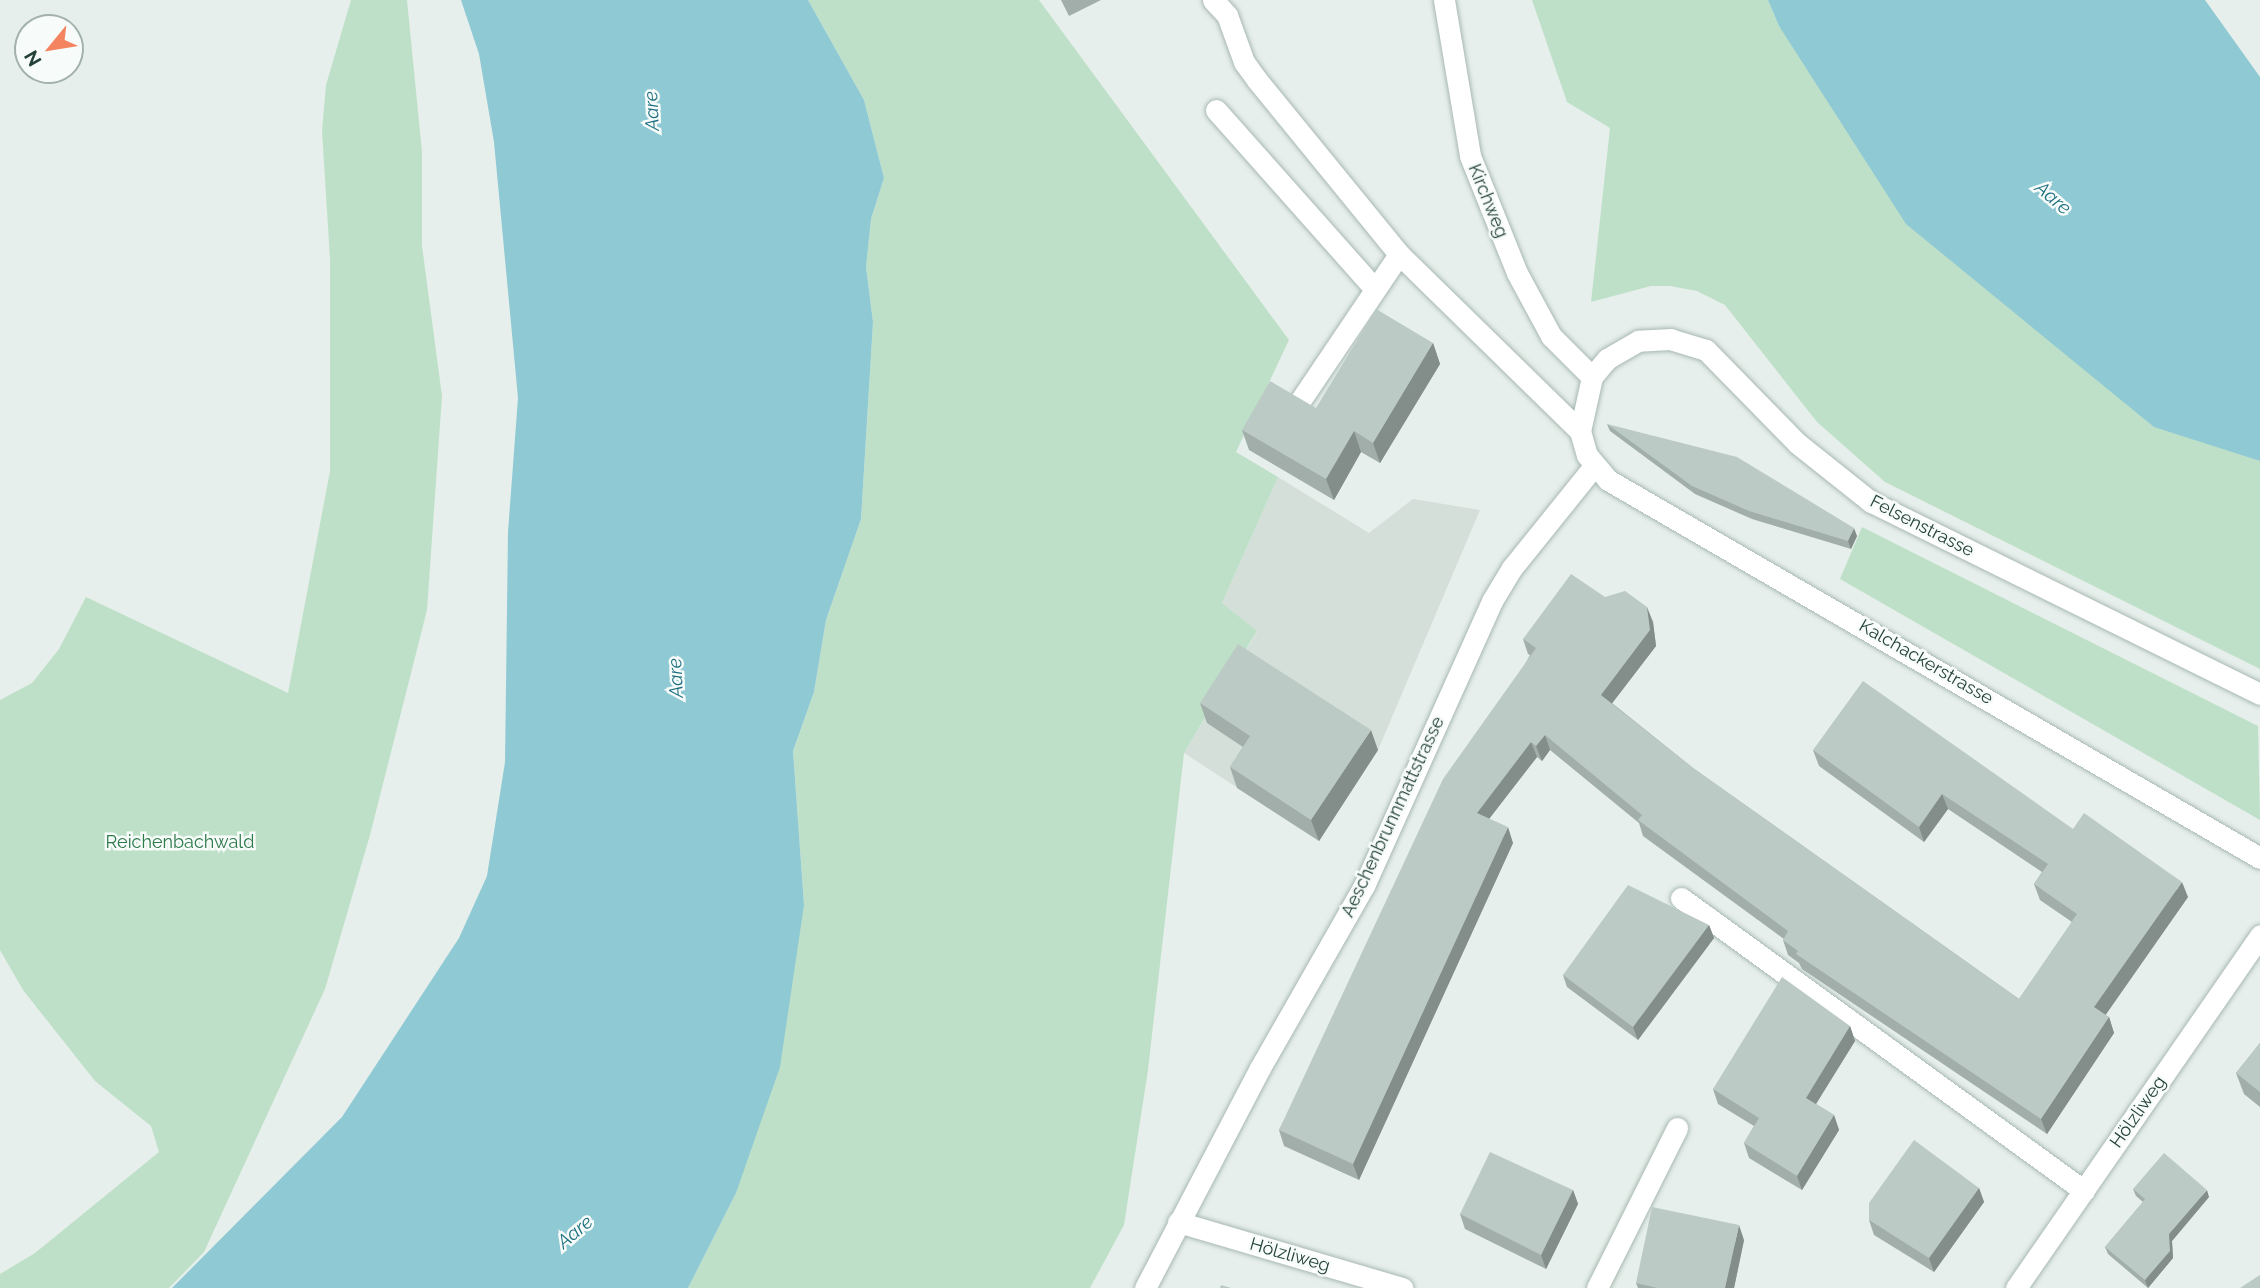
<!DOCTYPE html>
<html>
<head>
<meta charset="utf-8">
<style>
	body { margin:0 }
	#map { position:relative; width:2260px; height:1288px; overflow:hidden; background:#e6efeb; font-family:Raleway,sans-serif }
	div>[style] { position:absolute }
	.built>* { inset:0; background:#d4dfda }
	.green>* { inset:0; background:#bfe0c8 }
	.water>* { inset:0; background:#8ec9d4 }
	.roads { filter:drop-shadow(0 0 2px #a8b8b2) drop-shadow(0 0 2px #a8b8b2) }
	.lane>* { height:21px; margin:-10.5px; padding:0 10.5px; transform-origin:10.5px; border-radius:10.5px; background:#fff }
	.street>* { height:21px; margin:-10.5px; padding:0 10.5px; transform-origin:10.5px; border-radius:10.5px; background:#fff }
	.secondary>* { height:21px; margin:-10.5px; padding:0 10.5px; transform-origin:10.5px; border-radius:10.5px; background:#fff }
	.wall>* { inset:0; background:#a1aea9 }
	.shaded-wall>* { inset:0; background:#838d89 }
	.building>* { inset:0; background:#bbcac4 }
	span { translate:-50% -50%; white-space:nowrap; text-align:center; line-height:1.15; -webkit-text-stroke:5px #f7fbf9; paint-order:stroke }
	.street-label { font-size:18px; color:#24423a }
	.park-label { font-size:18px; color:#2d7a4b }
	.water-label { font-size:19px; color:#1c6f80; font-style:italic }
	.north { position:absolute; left:14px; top:14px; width:70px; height:70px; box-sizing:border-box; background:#f7fbf9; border:2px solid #a3b1ad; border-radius:50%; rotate:240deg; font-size:19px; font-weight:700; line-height:28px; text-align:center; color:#24423a }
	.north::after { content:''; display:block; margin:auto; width:24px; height:32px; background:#f4845f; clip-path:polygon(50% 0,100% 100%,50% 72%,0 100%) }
</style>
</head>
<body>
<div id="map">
	<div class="built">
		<i style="clip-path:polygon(1278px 477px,1369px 533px,1413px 499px,1480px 510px,1378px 750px,1319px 841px,1184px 753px,1257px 632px,1222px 603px)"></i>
	</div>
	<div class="green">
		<i style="clip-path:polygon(351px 0,407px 0,422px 152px,422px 246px,442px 396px,427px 610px,370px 835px,325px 989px,204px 1252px,169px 1288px,0 1288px,0 1274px,35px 1253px,159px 1152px,151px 1126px,95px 1081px,23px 990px,0 950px,0 700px,32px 683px,59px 649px,86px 597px,288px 693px,330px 471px,330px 259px,322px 131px,326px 85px)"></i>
		<i style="clip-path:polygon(808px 0,1039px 0,1289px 340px,1236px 452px,1278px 477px,1222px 603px,1257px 631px,1184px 753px,1148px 1070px,1124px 1225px,1090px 1288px,688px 1288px,736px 1193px,804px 905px,793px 751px,814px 692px,826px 620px,861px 519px,873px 322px,866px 267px,871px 219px,884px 178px,864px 100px)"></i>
		<i style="clip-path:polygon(1532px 0,1768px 0,1779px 26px,2154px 426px,2260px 461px,2260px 669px,1885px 482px,1817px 422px,1725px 305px,1697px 291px,1670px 286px,1651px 286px,1591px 302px,1610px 128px,1567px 102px)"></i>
		<i style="clip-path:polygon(1862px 527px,2258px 726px,2260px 820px,1840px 579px)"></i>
	</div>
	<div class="water">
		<i style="clip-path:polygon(461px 0,808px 0,864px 100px,884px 178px,871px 219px,866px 267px,873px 322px,861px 519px,826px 620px,814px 692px,793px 751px,804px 905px,780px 1067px,736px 1193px,688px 1288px,172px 1288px,342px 1117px,459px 938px,487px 876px,505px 762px,508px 532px,518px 398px,494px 142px,479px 54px)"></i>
		<i style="clip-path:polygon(1768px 0,2205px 0,2260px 77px,2260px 461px,2154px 427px,1906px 224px,1779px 26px)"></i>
	</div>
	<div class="roads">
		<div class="lane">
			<i style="left:1213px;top:0;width:21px;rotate:47deg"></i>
			<i style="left:1227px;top:15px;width:50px;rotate:70.1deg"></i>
			<i style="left:1244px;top:62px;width:22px;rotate:54deg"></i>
			<i style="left:1257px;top:80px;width:225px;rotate:50.8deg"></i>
			<i style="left:1399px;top:254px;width:253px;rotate:44.4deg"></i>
			<i style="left:1216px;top:110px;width:239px;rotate:48.4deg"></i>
			<i style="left:1300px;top:401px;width:177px;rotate:-56deg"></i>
			<i style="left:1681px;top:898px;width:498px;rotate:36deg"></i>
			<i style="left:1597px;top:1288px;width:179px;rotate:-63.4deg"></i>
		</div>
		<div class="street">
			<i style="left:1444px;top:0;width:158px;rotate:80.5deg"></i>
			<i style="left:1470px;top:156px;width:126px;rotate:68.1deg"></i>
			<i style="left:1517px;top:273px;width:72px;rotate:61.6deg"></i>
			<i style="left:1551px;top:336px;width:58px;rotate:45deg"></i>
			<i style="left:1178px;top:1222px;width:234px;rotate:16.4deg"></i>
			<i style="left:2016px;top:1288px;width:429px;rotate:-55.3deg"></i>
		</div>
		<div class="secondary">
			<i style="left:2260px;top:694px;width:434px;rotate:-153.7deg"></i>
			<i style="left:1871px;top:502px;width:93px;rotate:-141.5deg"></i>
			<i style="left:1798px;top:444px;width:132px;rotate:-134.4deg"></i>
			<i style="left:1706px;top:350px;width:37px;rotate:-163deg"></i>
			<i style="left:1671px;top:339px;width:33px;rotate:177deg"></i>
			<i style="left:1638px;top:341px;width:36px;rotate:150deg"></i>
			<i style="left:1607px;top:359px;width:23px;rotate:130deg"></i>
			<i style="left:1592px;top:377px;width:55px;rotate:102.5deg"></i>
			<i style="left:1580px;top:431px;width:25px;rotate:74deg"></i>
			<i style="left:1587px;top:455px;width:33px;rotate:50deg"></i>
			<i style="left:1608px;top:480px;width:754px;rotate:30.1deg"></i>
			<i style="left:1145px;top:1288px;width:248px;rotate:-62.4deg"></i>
			<i style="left:1260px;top:1068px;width:210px;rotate:-60.3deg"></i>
			<i style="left:1364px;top:886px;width:312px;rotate:-65.8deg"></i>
			<i style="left:1492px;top:601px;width:39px;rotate:-59deg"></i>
			<i style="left:1512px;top:568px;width:131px;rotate:-51.2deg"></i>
		</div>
	</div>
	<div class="wall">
		<i style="clip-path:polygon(1061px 0,1101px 0,1069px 16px)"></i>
		<i style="clip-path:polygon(1433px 343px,1440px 364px,1380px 463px,1361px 452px,1334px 500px,1249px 450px,1242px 430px,1316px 408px)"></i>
		<i style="clip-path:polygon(1607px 424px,1857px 536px,1851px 549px,1752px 519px,1695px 494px,1610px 431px)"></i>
		<i style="clip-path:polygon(1605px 597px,1653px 622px,1656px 646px,1612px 703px,1693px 768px,2019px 999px,2072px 922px,2040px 900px,2034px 884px,2042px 872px,1948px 809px,1924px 842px,1819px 766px,1813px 750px,2073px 829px,2188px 897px,2105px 1015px,2109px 1017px,2114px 1033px,2047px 1134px,1802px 969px,1799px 963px,1788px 955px,1783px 940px,1784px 939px,1643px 836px,1639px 823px,1550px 750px,1542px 761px,1537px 757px,1489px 819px,1513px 843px,1359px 1180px,1284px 1146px,1279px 1130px,1530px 655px,1528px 654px,1523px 639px)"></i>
		<i style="clip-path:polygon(1200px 703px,1378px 750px,1319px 841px,1237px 788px,1230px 767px,1243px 747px,1207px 723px)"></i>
		<i style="clip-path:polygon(1709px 925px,1714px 938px,1638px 1040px,1567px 987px,1563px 975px)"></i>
		<i style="clip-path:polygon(1850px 1026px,1855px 1041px,1816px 1104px,1834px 1115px,1839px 1130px,1802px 1190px,1749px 1158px,1744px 1143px,1754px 1126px,1718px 1104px,1713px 1089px)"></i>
		<i style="clip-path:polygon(2260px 1043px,2260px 1107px,2244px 1094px,2236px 1073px)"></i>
		<i style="clip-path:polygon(1979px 1188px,1984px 1202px,1934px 1272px,1874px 1235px,1869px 1220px)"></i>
		<i style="clip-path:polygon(2133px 1189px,2209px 1197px,2172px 1241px,2173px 1258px,2148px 1288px,2108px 1254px,2105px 1247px,2143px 1202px,2136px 1196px)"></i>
		<i style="clip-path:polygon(1573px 1190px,1578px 1204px,1546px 1269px,1465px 1229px,1460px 1214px)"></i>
		<i style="clip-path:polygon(1744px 1240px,1734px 1288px,1638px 1288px,1636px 1283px)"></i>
	</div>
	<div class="shaded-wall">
		<i style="clip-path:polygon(1433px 343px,1440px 364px,1380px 463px,1373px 443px)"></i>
		<i style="clip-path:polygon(1354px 431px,1361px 452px,1334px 500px,1326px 479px)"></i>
		<i style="clip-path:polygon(1854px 528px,1857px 536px,1851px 549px,1848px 541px)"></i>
		<i style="clip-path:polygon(1647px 607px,1653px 622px,1656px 646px,1607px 710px,1601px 695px)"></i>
		<i style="clip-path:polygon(1371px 730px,1378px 750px,1319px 841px,1311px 820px)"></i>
		<i style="clip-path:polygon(1545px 735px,1550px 750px,1542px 761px,1536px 746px)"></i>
		<i style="clip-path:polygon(1531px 742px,1537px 757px,1482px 828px,1477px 813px)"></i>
		<i style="clip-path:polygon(1942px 794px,1948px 809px,1924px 842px,1919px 827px)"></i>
		<i style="clip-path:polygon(1508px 827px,1513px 843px,1359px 1180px,1353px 1164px)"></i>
		<i style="clip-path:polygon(2182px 882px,2188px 897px,2100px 1023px,2094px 1007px)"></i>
		<i style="clip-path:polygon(1709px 925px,1714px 938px,1638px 1040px,1633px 1027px)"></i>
		<i style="clip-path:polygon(2109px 1017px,2114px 1033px,2047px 1134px,2041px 1119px)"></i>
		<i style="clip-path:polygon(1850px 1026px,1855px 1041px,1811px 1112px,1806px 1098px)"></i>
		<i style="clip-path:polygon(1834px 1115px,1839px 1130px,1802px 1190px,1797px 1176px)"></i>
		<i style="clip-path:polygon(1979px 1188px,1984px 1202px,1934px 1272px,1929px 1258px)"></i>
		<i style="clip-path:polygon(1573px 1190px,1578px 1204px,1546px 1269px,1541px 1255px)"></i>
		<i style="clip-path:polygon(2207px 1190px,2209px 1197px,2172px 1241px,2173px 1258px,2148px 1288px,2145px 1280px,2169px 1234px)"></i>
		<i style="clip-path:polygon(1739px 1225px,1744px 1240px,1734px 1288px,1725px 1288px)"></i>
	</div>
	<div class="building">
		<i style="clip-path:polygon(1376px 309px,1433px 343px,1373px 443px,1354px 431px,1326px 479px,1242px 430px,1270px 381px,1316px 408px)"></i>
		<i style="clip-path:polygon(1607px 424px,1737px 457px,1854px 528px,1848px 541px,1749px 511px,1692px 486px)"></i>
		<i style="clip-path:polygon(1571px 574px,1605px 597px,1625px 591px,1647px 607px,1650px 630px,1601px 695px,1693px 768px,2019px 999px,2077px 914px,2034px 884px,2048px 864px,1942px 794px,1919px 827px,1813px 750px,1863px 681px,2073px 829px,2084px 813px,2182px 882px,2094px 1007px,2109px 1017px,2041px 1119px,1796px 954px,1798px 951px,1783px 940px,1788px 931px,1638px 820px,1642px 815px,1545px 735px,1536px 746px,1531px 742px,1477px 813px,1508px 827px,1353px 1164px,1279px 1130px,1443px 779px,1536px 648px,1523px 639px)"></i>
		<i style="clip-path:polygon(1238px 644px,1371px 730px,1311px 820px,1230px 767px,1250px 736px,1200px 703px)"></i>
		<i style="clip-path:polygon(1628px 885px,1709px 925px,1633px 1027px,1563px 975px)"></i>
		<i style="clip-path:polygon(1782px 977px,1850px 1026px,1806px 1098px,1834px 1115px,1797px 1176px,1744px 1143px,1759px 1118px,1713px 1089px)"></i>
		<i style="clip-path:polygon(2260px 1043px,2260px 1092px,2236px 1073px)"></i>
		<i style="clip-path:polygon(1914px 1140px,1979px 1188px,1929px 1258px,1869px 1220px,1869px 1203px)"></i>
		<i style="clip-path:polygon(1490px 1152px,1573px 1190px,1541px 1255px,1460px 1214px)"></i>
		<i style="clip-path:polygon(2164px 1153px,2207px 1190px,2169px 1234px,2170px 1251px,2145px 1280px,2105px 1247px,2145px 1199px,2133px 1189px)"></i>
		<i style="clip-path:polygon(1652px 1207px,1739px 1225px,1725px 1288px,1657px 1288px,1636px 1283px)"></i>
		<i style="clip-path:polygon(2260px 1275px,2260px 1288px,2240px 1288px)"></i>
		<i style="clip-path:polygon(1221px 1285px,1231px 1288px,1220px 1288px)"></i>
	</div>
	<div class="street-label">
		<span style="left:1488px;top:201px;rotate:68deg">Kirchweg</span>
		<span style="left:1922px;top:526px;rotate:27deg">Felsenstrasse</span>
		<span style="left:1926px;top:662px;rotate:30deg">Kalchackerstrasse</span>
		<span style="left:1393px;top:817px;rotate:-65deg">Aeschenbrunnmattstrasse</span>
		<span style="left:2138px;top:1112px;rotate:-55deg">Hölzliweg</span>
		<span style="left:1290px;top:1255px;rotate:16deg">Hölzliweg</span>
	</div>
	<div class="park-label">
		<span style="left:180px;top:842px">Reichenbachwald</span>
	</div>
	<div class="water-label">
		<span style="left:652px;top:111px;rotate:-93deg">Aare</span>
		<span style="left:2053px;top:198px;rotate:40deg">Aare</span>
		<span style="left:676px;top:678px;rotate:-93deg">Aare</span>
		<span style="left:575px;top:1232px;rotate:-40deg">Aare</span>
	</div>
	<div class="north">N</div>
</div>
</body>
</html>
